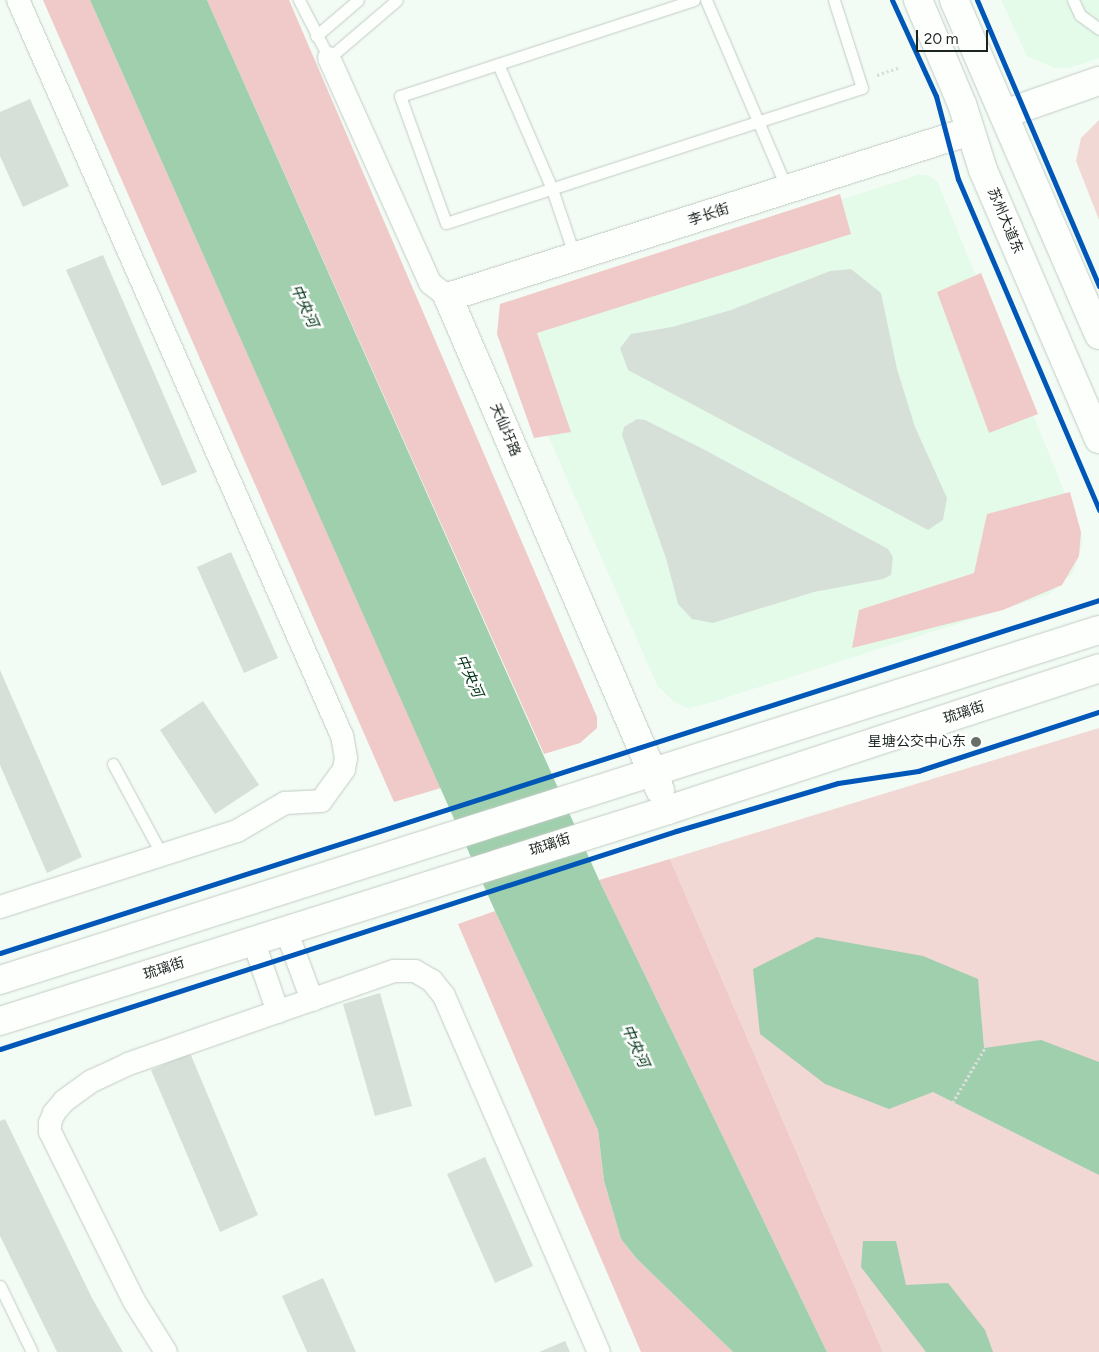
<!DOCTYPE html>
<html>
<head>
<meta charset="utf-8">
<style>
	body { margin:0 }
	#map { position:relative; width:1099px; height:1352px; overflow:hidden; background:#f2fcf4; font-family:Figtree,"Noto Sans SC",sans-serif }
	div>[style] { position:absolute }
	.built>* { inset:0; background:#e4fbea }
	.green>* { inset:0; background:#f1d8d5 }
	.forest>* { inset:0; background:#f0cac9 }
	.water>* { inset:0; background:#a0cfad }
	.building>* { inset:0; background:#d6e0d9 }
	.path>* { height:3px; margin-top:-1.5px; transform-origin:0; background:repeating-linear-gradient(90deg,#dcdedc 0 2.5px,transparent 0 5px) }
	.roads { filter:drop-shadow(0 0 1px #c2cbc4) drop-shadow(0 0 1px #c2cbc4) }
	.lane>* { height:11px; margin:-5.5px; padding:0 5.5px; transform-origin:5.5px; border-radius:5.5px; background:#fdfffd }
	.street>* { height:22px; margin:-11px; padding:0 11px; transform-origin:11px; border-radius:11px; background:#fdfffd }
	.secondary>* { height:28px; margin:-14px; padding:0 14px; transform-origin:14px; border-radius:14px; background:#fdfffd }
	.cycleway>* { height:5px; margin:-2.5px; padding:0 2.5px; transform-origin:2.5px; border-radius:2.5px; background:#0057b8 }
	.dots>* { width:14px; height:14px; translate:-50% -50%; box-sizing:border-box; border:2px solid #fff; border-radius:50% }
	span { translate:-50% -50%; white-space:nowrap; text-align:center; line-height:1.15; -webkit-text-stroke:5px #fff; paint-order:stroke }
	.street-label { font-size:14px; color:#1b251e }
	.poi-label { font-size:14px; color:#1b251e }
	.right { translate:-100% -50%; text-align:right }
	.water-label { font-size:15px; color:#05381a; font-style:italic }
	.scale { position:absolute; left:916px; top:30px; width:72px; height:22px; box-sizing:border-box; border:2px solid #1b251e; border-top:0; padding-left:6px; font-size:15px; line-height:18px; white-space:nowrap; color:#1b251e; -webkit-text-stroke:4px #fff; paint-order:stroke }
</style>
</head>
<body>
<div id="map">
	<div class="built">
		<i style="clip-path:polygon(1001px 0,1099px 0,1099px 58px,1069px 68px,1055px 68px,1027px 56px)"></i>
		<i style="clip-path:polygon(918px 175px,929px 175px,938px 183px,1081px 532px,1083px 542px,1073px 573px,1048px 595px,706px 704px,688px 708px,674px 702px,657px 685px,505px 337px,529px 300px)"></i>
	</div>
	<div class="green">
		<i style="clip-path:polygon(1099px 120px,1099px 220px,1076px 161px,1081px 138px)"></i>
		<i style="clip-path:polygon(1099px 728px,1099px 1352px,883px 1352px,670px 859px)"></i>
	</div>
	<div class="forest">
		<i style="clip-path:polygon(43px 0,90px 0,441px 788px,394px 802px)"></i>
		<i style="clip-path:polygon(207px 0,289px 0,597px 717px,597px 728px,580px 743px,544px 754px)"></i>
		<i style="clip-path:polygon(840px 194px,851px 234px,537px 333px,571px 432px,534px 438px,497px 334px,500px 304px)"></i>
		<i style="clip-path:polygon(981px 273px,1038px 414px,989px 433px,937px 292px)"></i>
		<i style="clip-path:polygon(1070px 492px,1081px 532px,1079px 556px,1062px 585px,1003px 610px,852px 648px,859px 610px,974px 573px,987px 514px)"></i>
		<i style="clip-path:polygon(670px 859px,883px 1352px,827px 1352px,599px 880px)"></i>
		<i style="clip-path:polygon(495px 911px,598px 1130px,604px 1181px,621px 1239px,636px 1258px,733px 1352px,641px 1352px,458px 924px)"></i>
	</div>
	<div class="water">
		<i style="clip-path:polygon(90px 0,207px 0,599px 880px,827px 1352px,733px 1352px,636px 1258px,621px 1239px,604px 1181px,598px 1130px,495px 911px)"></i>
		<i style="clip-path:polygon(817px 937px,923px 956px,978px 979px,984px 1048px,1041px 1040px,1099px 1062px,1099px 1175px,933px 1092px,889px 1109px,825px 1084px,760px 1034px,753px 969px)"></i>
		<i style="clip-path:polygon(863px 1241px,896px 1241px,906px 1285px,948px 1283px,985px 1330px,993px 1352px,926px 1352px,861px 1267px)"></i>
	</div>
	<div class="building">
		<i style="clip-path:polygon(30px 99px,69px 186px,23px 207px,0 156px,0 112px)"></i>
		<i style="clip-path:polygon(103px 255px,197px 472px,162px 486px,66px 270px)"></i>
		<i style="clip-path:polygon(851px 269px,881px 293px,897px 369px,915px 427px,947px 498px,943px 520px,928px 530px,628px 370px,620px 348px,631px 334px,672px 327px,731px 310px,830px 271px)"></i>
		<i style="clip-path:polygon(637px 419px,645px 420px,705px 450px,888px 549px,893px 557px,891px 575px,883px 579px,814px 592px,713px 623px,692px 619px,678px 604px,666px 558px,622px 435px,624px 427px)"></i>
		<i style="clip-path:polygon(231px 552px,278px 658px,244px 673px,197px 567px)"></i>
		<i style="clip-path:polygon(0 670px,82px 857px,47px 873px,0 765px)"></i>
		<i style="clip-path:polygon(203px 701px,259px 785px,215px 814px,160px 730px)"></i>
		<i style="clip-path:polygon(380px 993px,412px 1106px,375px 1116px,343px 1004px)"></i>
		<i style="clip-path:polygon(190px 1053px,258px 1215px,220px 1232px,151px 1070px)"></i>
		<i style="clip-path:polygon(5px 1119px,92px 1298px,123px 1352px,57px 1352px,0 1236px,0 1121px)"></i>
		<i style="clip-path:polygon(485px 1157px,533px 1266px,495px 1283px,447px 1174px)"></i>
		<i style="clip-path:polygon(323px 1278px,356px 1352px,307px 1352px,282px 1296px)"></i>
		<i style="clip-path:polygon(565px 1341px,570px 1352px,539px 1352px)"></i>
	</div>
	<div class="path">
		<i style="left:877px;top:75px;width:24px;rotate:-19deg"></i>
		<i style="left:950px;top:1107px;width:77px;rotate:-59.4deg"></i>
	</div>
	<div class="roads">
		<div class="lane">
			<i style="left:299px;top:0;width:65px;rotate:62.7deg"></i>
			<i style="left:329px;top:58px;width:89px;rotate:-40.5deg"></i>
			<i style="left:694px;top:0;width:309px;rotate:161.9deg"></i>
			<i style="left:400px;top:96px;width:135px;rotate:70.1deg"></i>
			<i style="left:446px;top:223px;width:437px;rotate:-18deg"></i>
			<i style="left:862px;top:88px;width:92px;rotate:-107.7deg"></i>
			<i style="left:706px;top:0;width:206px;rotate:66.8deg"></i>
			<i style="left:1073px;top:0;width:17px;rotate:65deg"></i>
			<i style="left:1080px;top:15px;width:24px;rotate:36deg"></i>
			<i style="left:316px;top:36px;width:55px;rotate:-40.6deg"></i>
			<i style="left:498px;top:64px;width:136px;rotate:66.6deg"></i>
			<i style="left:552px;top:189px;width:72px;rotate:71.3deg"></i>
			<i style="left:113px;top:764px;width:103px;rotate:61.7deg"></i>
			<i style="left:0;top:1286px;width:73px;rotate:64.1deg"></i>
		</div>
		<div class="street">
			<i style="left:329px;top:58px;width:247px;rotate:65.8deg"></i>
			<i style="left:430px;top:283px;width:23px;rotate:38deg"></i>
			<i style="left:0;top:907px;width:249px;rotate:-17.8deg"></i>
			<i style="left:237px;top:831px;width:56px;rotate:-30.3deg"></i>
			<i style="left:285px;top:803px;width:36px;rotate:-3deg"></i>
			<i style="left:321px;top:801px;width:39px;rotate:-54deg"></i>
			<i style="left:344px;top:769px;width:11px;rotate:-80deg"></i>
			<i style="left:346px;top:758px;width:22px;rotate:-100deg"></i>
			<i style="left:342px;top:736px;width:804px;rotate:-113.76deg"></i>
			<i style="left:286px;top:930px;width:75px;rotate:69.6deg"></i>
			<i style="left:253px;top:940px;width:76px;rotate:70.9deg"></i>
			<i style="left:166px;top:1352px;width:60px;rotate:-122.1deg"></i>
			<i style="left:134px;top:1301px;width:189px;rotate:-116.4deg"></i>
			<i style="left:50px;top:1132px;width:9px;rotate:-90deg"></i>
			<i style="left:50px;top:1123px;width:11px;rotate:-68deg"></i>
			<i style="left:54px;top:1113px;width:16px;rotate:-50deg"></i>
			<i style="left:64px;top:1101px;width:34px;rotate:-36deg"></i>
			<i style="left:92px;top:1081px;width:40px;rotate:-25deg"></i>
			<i style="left:128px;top:1064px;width:282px;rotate:-19.3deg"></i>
			<i style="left:394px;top:971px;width:21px"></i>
			<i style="left:415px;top:971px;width:20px;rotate:30deg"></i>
			<i style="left:432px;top:981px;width:19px;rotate:51deg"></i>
			<i style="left:444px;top:996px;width:388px;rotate:66.5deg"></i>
		</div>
		<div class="secondary">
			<i style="left:918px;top:0;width:113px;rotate:67.1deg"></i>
			<i style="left:962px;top:104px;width:69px;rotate:72.3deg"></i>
			<i style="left:983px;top:170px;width:293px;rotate:66.7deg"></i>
			<i style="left:954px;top:0;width:365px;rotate:66.6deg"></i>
			<i style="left:1004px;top:114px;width:101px;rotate:-19.2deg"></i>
			<i style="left:660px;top:790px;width:537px;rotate:-113.27deg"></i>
			<i style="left:448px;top:297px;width:548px;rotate:-17.64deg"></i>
			<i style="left:0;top:980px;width:1153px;rotate:-17.67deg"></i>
			<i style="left:0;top:1021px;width:701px;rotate:-17.53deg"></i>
			<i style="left:668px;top:810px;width:454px;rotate:-18.2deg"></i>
		</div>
	</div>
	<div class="cycleway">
		<i style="left:892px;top:0;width:106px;rotate:65.4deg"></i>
		<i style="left:936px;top:96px;width:86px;rotate:75.2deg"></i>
		<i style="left:958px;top:179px;width:360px;rotate:66.9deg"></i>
		<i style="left:977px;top:0;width:311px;rotate:66.9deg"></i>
		<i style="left:0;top:953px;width:1154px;rotate:-17.81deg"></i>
		<i style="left:0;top:1049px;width:710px;rotate:-17.87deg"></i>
		<i style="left:676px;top:831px;width:169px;rotate:-16.5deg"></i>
		<i style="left:838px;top:783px;width:81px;rotate:-8.5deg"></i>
		<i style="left:918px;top:771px;width:190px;rotate:-18.1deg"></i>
	</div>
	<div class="dots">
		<i style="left:976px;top:742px;background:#667069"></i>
	</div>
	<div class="street-label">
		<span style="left:709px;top:215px;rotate:-18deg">李长街</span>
		<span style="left:1005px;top:221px;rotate:67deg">苏州大道东</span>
		<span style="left:505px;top:430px;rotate:67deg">天仙圩路</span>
		<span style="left:964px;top:713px;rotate:-18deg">琉璃街</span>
		<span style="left:550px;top:845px;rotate:-18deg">琉璃街</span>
		<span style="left:164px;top:969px;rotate:-18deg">琉璃街</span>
	</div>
	<div class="poi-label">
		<span class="right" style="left:966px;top:742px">星塘公交中心东</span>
	</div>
	<div class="water-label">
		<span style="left:304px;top:306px;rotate:66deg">中央河</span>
		<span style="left:469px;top:676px;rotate:66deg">中央河</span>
		<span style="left:635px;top:1046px;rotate:66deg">中央河</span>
	</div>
	<div class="scale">20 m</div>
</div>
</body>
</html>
